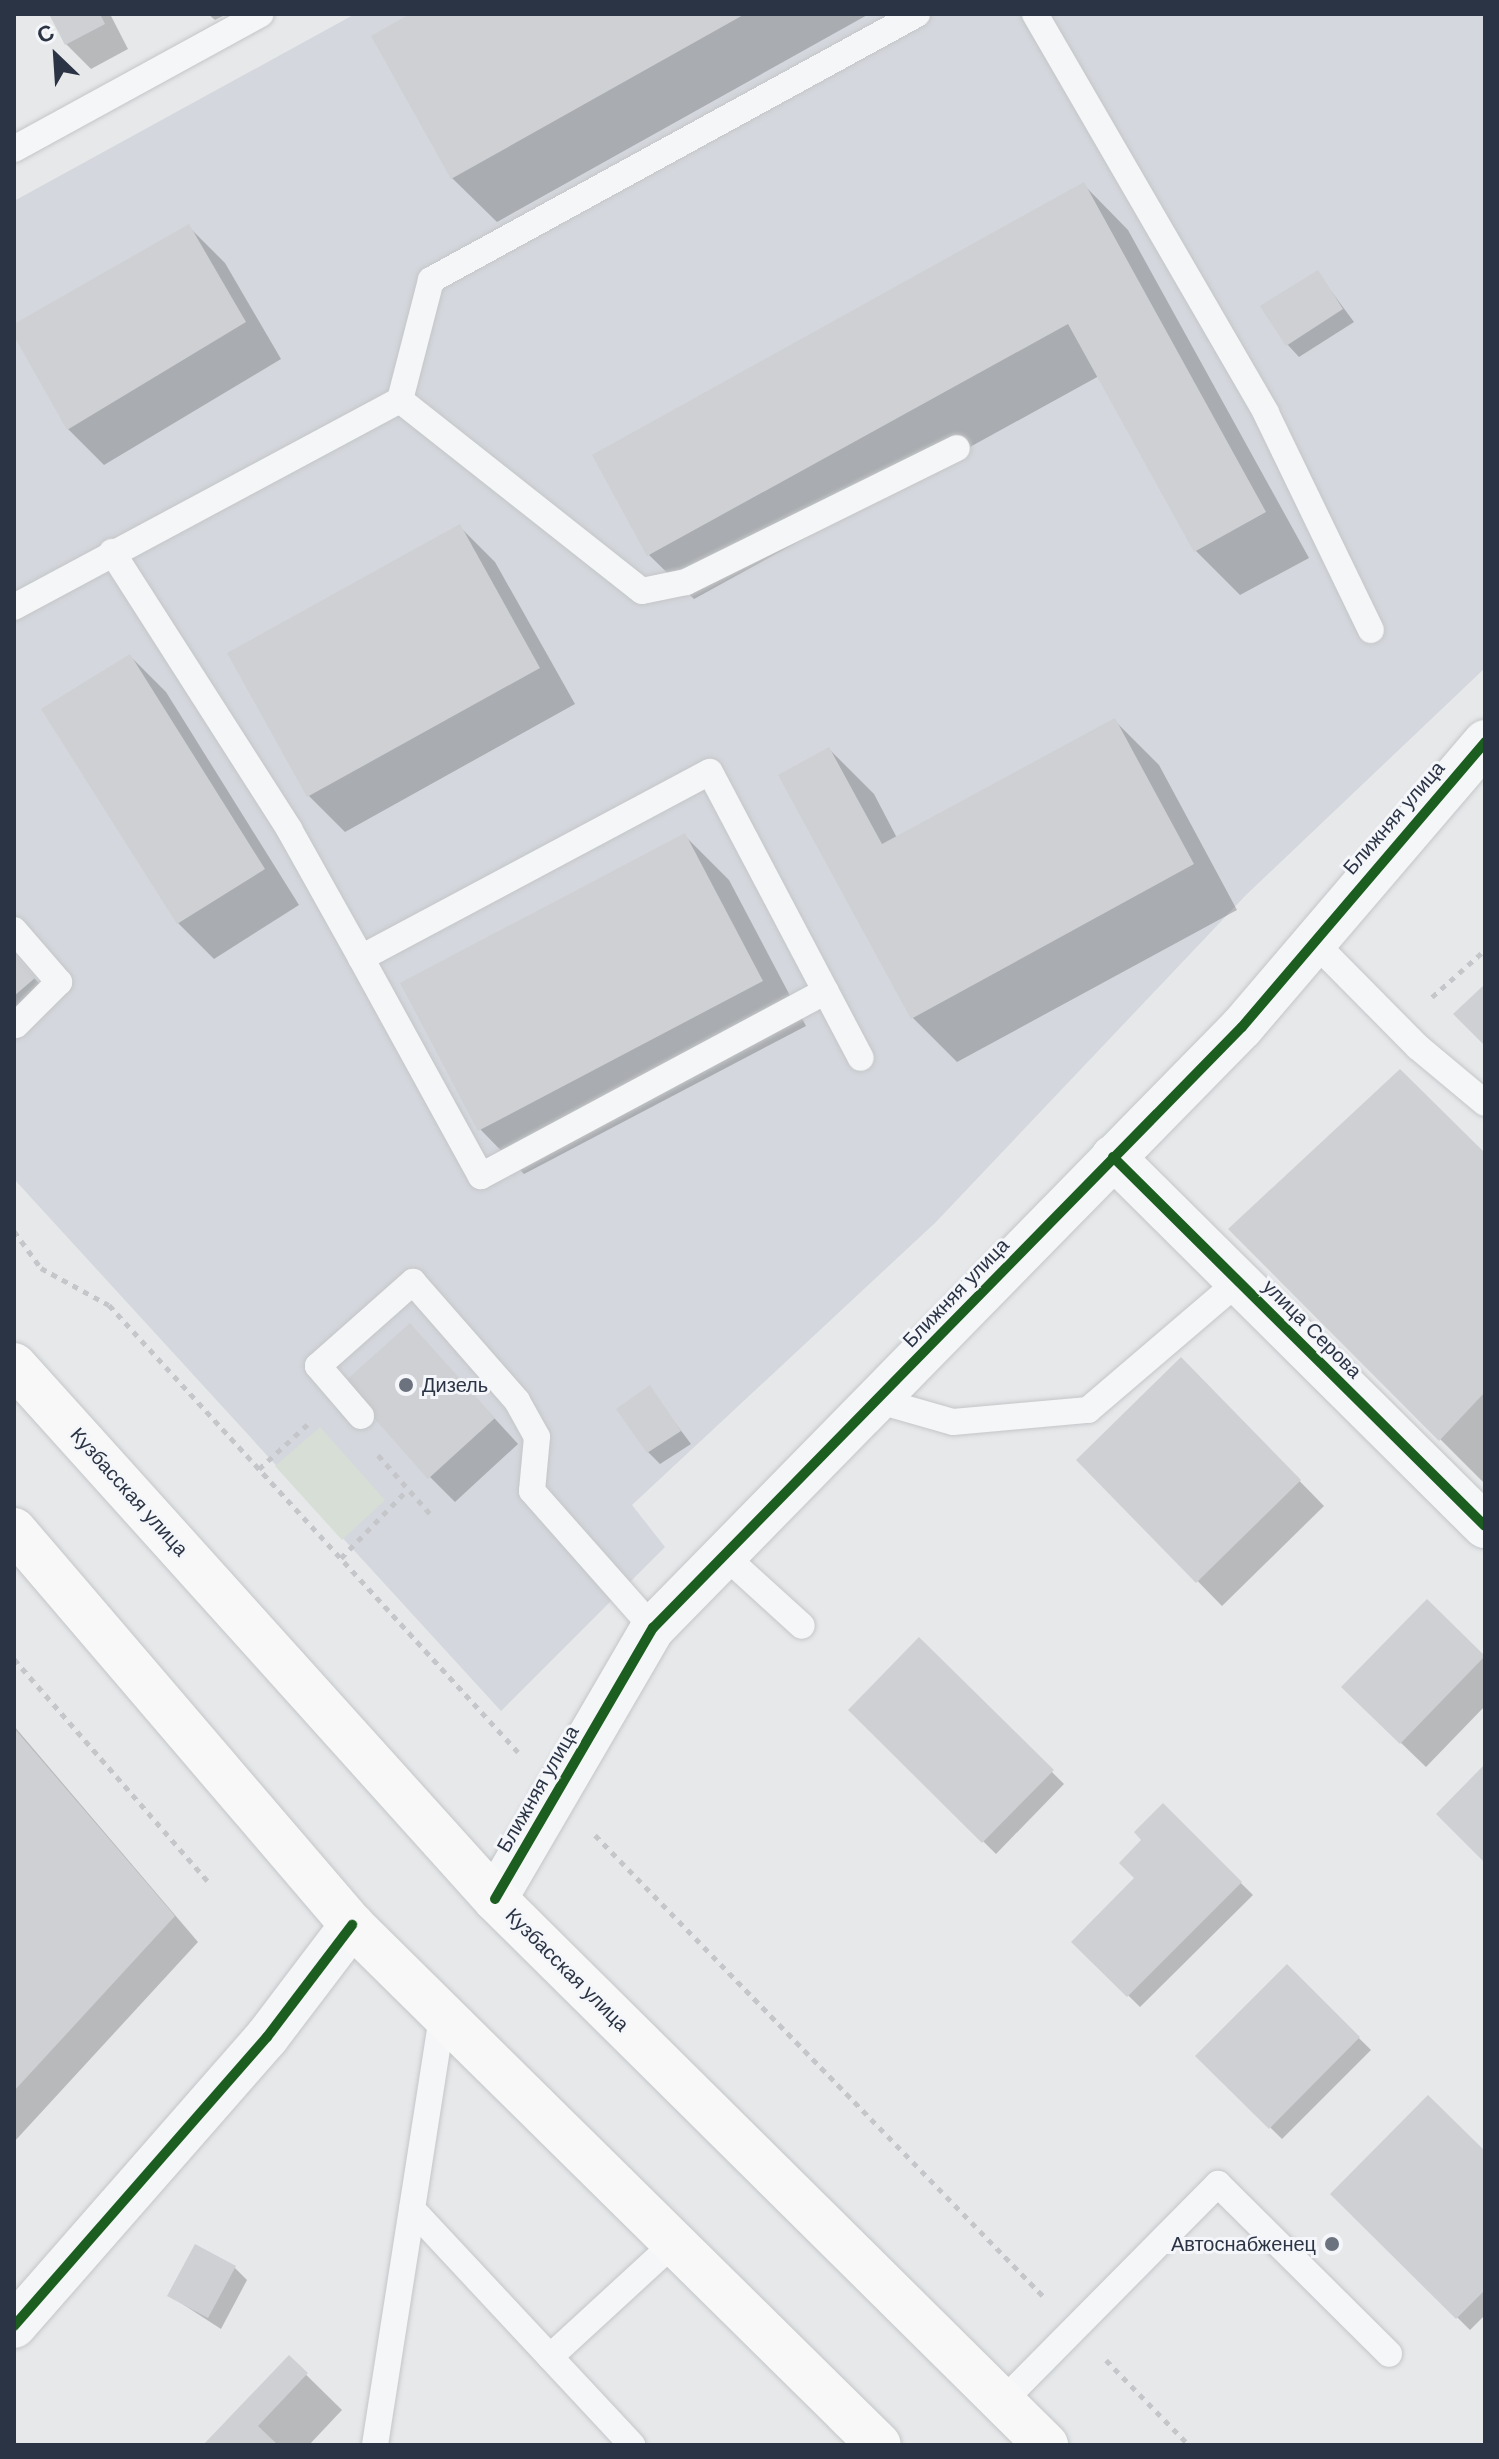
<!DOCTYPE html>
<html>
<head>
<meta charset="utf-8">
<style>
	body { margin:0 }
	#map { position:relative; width:1499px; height:2459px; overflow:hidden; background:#e6e8ea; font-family:Arial,sans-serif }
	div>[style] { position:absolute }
	.built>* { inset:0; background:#d4d7dd }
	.green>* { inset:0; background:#d6ded6 }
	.shadow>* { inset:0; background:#0003 }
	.building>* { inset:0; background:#ced0d3 }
	.path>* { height:5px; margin-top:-2.5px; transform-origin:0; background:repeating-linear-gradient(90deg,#c5c6ca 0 6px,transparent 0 12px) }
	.roads { filter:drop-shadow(0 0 2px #c4c6c8) drop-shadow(0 0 2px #c4c6c8) }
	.service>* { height:26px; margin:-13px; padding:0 13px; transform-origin:13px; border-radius:13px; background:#f5f6f7 }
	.minor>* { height:44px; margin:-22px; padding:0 22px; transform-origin:22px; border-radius:22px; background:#f5f6f7 }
	.primary>* { height:44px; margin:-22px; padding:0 22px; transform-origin:22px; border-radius:22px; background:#f8f8f8 }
	.cycleway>* { height:10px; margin:-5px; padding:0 5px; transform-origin:5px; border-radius:5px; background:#1b5e20 }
	.dots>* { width:22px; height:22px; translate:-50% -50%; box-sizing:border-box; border:4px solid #f4f6f9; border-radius:50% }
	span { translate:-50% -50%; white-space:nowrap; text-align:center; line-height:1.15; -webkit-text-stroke:6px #f4f6f9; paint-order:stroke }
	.street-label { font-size:20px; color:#2b3445 }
	.poi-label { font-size:20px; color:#2b3445 }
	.left { translate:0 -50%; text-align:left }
	.right { translate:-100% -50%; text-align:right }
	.frame { position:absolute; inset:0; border:16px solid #2b3445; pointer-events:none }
	.north { position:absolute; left:16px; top:16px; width:80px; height:80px; -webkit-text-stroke:6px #f4f6f9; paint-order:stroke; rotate:335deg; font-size:22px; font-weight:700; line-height:32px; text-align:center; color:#2b3445 }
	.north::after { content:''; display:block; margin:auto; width:28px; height:36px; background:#2b3445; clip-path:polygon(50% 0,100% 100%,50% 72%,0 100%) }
</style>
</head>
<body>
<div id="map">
	<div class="built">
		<i style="clip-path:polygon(355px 14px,1485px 14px,1485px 668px,1246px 895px,936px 1222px,632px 1505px,665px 1547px,501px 1711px,14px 1179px,14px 201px)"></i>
	</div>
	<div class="green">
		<i style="clip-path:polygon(320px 1427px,385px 1500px,342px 1540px,275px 1466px)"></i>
	</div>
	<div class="shadow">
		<i style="clip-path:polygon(51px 14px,110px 14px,128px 49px,91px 69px,66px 44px)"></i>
		<i style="clip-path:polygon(208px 14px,227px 14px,215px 20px)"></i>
		<i style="clip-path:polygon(414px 14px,869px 14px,497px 222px,452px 178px)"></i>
		<i style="clip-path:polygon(1084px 185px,1128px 230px,1309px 558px,1240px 595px,1195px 550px,1099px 376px,694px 599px,649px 555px)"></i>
		<i style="clip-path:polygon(189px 227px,225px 263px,281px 359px,104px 465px,68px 429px,14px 326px)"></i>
		<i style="clip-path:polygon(1317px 272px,1354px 322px,1299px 357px,1287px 344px)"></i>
		<i style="clip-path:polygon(459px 526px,495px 562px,575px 704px,345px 832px,309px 796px,229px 654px)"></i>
		<i style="clip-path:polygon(130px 656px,166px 692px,299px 905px,214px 959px,178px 923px)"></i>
		<i style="clip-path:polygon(1114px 720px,1159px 765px,1237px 910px,957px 1062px,912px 1017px,829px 749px,874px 794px,897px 838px)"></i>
		<i style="clip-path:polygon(684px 835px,729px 880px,806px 1026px,524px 1174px,480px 1129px)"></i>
		<i style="clip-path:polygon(14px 955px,46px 991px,22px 1012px,14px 1004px)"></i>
		<i style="clip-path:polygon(1485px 1157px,1485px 1484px,1231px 1230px)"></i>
		<i style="clip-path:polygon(410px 1326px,518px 1444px,455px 1502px,430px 1477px)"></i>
		<i style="clip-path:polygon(1181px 1360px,1324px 1506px,1222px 1606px,1079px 1460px)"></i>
		<i style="clip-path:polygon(649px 1388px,691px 1444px,660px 1464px,648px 1452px)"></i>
		<i style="clip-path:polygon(1427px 1601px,1485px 1658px,1485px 1706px,1426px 1767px,1368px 1711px)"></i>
		<i style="clip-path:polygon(919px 1640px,1064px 1784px,996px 1854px,851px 1710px)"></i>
		<i style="clip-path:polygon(14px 1726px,198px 1942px,14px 2142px)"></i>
		<i style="clip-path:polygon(1163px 1806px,1253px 1895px,1140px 2007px,1074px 1942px,1137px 1878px,1144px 1840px)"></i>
		<i style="clip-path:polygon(1287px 1967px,1371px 2050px,1282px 2139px,1198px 2056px)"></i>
		<i style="clip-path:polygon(1485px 2154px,1485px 2315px,1470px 2330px,1333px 2194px)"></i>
		<i style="clip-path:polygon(234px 2267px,247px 2280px,221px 2329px,170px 2296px)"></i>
		<i style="clip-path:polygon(289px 2358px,342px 2410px,309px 2445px,206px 2445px)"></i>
	</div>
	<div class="building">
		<i style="clip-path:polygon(49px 14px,100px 14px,105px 24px,65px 45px)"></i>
		<i style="clip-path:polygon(410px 14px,745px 14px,451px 179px,371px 36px)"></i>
		<i style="clip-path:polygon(1084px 182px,1266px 512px,1194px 552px,1068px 324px,647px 556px,592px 455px)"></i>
		<i style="clip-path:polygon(189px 224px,246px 322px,67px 430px,14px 336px,14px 324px)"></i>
		<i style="clip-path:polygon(1318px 270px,1343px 309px,1286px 346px,1260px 306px)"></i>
		<i style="clip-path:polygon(460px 524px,540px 668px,307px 797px,227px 653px)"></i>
		<i style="clip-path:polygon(130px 654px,265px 869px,177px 924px,41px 709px)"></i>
		<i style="clip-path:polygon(1115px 718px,1194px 864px,911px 1019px,778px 775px,829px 747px,882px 844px)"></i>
		<i style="clip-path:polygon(685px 833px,763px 981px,478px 1131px,400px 983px)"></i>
		<i style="clip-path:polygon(14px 954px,35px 978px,14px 996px)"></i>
		<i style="clip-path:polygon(1485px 984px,1485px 1046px,1453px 1014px)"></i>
		<i style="clip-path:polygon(1400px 1069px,1485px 1153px,1485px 1392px,1439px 1441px,1228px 1229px)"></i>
		<i style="clip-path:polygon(410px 1323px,495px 1418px,428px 1479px,343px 1383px)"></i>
		<i style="clip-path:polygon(1181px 1357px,1301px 1480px,1196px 1583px,1076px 1460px)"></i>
		<i style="clip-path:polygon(650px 1385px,681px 1431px,647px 1453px,616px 1409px)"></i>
		<i style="clip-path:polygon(1427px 1599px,1485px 1656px,1400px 1744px,1341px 1687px)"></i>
		<i style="clip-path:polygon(919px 1637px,1054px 1770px,982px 1843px,848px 1710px)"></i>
		<i style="clip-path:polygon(14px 1728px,175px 1916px,14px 2091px)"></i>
		<i style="clip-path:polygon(1485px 1764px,1485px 1863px,1436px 1814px)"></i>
		<i style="clip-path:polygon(1163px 1803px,1242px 1882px,1127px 1997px,1071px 1942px,1134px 1878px,1119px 1863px,1141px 1840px,1134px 1832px)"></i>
		<i style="clip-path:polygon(1287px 1964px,1360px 2037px,1269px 2129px,1195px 2056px)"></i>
		<i style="clip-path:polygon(1428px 2095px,1485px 2151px,1485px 2290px,1456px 2319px,1330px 2194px)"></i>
		<i style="clip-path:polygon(195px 2244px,236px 2266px,208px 2318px,167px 2296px)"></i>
		<i style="clip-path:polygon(289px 2355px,308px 2373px,258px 2426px,278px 2445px,203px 2445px)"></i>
	</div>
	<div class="path">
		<i style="left:1432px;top:997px;width:71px;rotate:-41.6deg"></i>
		<i style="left:14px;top:1231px;width:46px;rotate:53.9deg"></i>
		<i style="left:41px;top:1268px;width:77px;rotate:28.6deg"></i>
		<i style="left:109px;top:1305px;width:606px;rotate:47.54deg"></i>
		<i style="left:378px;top:1455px;width:83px;rotate:48.4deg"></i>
		<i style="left:259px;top:1469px;width:67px;rotate:-42.6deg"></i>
		<i style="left:341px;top:1558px;width:96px;rotate:-45.8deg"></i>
		<i style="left:14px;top:1659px;width:298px;rotate:48.9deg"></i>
		<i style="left:595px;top:1835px;width:646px;rotate:45.82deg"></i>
		<i style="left:1106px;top:2360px;width:119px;rotate:45.7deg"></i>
	</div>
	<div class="roads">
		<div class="service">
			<i style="left:1035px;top:14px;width:461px;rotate:59.9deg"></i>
			<i style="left:1266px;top:413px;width:241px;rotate:64.2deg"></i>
			<i style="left:14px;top:149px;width:281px;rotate:-28.7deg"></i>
			<i style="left:400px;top:400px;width:308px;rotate:38.3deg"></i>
			<i style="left:642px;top:591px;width:45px;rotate:-11.6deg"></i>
			<i style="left:686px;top:582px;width:302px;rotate:-26.3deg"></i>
			<i style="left:112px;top:552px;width:329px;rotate:57.4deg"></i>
			<i style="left:289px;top:829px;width:148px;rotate:60.8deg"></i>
			<i style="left:361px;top:958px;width:395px;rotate:-28.1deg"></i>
			<i style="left:710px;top:772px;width:323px;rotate:62.2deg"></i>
			<i style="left:14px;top:607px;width:438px;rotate:-28.2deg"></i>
			<i style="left:400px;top:400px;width:124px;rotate:-75.5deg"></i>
			<i style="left:431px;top:280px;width:554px;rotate:-28.69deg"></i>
			<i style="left:14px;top:930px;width:69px;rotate:49.1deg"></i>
			<i style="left:59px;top:982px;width:61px;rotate:135deg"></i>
			<i style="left:1312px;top:940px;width:151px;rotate:45.3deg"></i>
			<i style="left:1418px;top:1047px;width:87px;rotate:39.9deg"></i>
			<i style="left:361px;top:958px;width:249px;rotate:61.2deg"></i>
			<i style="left:481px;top:1176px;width:391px;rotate:-28.2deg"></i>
			<i style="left:876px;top:1400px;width:80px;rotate:15.9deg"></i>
			<i style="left:953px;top:1422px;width:136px;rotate:-5.1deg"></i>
			<i style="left:1088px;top:1410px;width:199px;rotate:-40.5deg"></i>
			<i style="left:361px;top:1416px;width:66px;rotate:-130.7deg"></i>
			<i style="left:318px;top:1366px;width:127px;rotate:-41.5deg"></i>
			<i style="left:413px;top:1282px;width:158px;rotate:48.8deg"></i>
			<i style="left:517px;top:1401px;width:41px;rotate:60.9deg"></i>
			<i style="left:537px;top:1437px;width:54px;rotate:95.3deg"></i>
			<i style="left:532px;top:1491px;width:183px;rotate:48.5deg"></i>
			<i style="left:724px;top:1555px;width:105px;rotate:42.3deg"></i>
			<i style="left:412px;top:2209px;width:323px;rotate:47deg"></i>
			<i style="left:550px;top:2357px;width:167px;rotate:-42.6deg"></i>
			<i style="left:1002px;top:2402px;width:307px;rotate:-45.3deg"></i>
			<i style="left:1218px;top:2184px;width:241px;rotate:44.8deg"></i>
			<i style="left:375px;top:2445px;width:433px;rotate:-81.1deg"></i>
		</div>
		<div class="minor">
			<i style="left:1113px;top:1157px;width:524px;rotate:44.77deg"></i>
			<i style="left:495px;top:1899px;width:314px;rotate:-59.8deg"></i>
			<i style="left:653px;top:1628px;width:841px;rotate:-45.58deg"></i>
			<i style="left:1242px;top:1027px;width:375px;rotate:-49.5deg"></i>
			<i style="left:14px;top:2326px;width:384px;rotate:-48.8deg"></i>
			<i style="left:267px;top:2037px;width:141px;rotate:-52.8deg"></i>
		</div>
		<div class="primary">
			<i style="left:14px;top:1365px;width:719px;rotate:47.99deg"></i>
			<i style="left:495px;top:1899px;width:776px;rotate:44.74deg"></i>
			<i style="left:14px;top:1530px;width:520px;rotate:49.45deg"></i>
			<i style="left:352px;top:1925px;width:740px;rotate:44.62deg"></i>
		</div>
	</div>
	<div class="cycleway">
		<i style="left:1113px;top:1157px;width:524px;rotate:44.77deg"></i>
		<i style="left:495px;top:1899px;width:314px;rotate:-59.8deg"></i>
		<i style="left:653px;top:1628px;width:841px;rotate:-45.58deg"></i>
		<i style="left:1242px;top:1027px;width:375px;rotate:-49.5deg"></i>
		<i style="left:14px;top:2326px;width:384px;rotate:-48.8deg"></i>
		<i style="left:267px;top:2037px;width:141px;rotate:-52.8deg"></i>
	</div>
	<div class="dots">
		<i style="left:406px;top:1385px;background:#6c737f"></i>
		<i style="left:1332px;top:2244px;background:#6c737f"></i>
	</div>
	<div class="street-label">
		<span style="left:1394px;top:818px;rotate:-49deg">Ближняя улица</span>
		<span style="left:956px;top:1293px;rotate:-46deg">Ближняя улица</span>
		<span style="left:1312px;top:1329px;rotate:45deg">улица Серова</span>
		<span style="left:129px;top:1492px;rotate:48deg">Кузбасская улица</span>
		<span style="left:538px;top:1789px;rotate:-60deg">Ближняя улица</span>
		<span style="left:567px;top:1970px;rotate:45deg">Кузбасская улица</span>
	</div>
	<div class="poi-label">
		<span class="left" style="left:422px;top:1385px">Дизель</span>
		<span class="right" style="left:1316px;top:2244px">Автоснабженец</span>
	</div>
	<div class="frame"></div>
	<div class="north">С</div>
</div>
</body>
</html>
